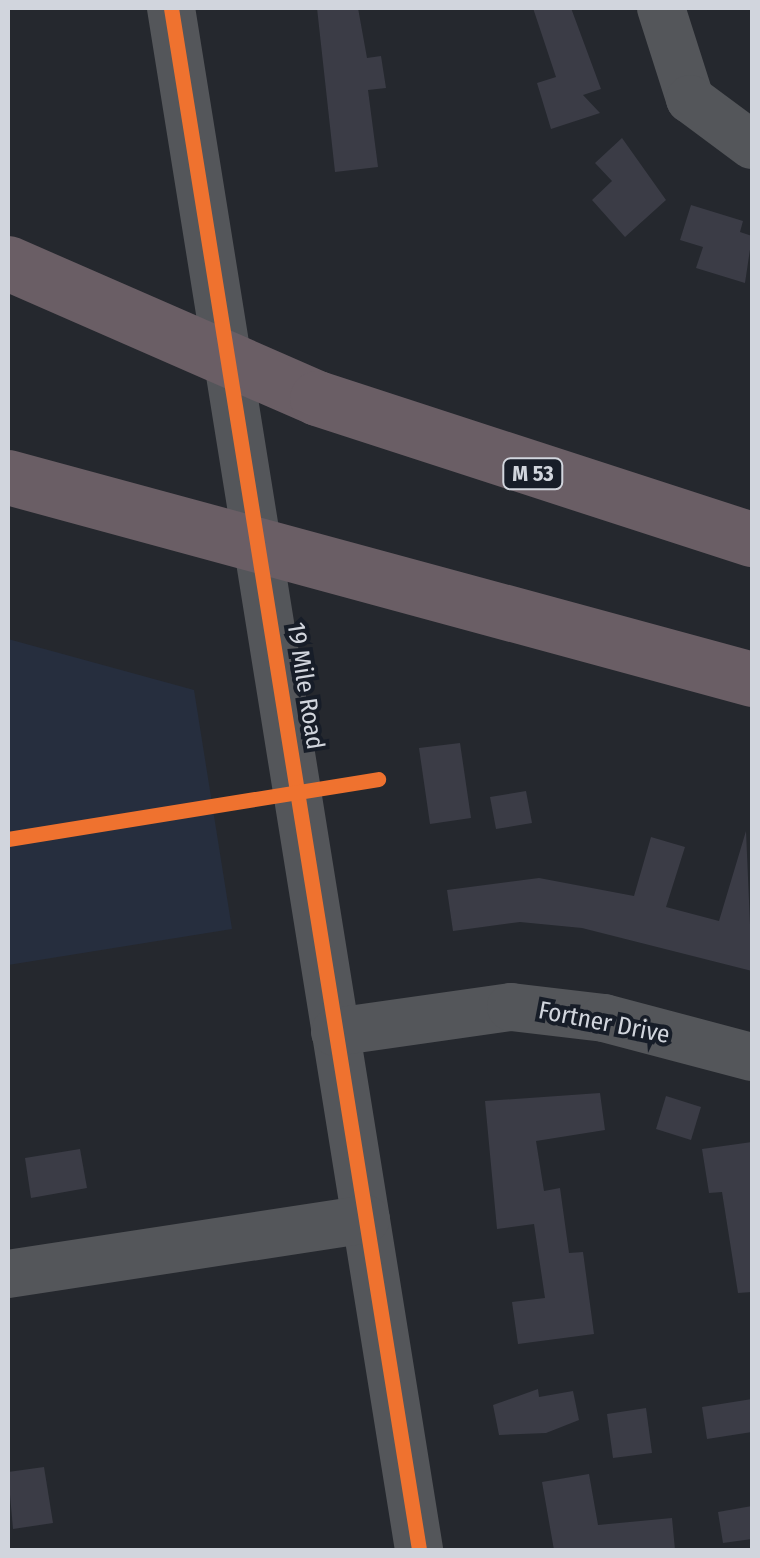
<!DOCTYPE html>
<html>
<head>
<meta charset="utf-8">
<style>
	body { margin:0 }
	#map { position:relative; width:760px; height:1558px; overflow:hidden; background:#25282e; font-family:"Fira Sans Condensed",sans-serif }
	div>[style] { position:absolute }
	.built>* { inset:0; background:#262e3e }
	.building>* { inset:0; background:#3b3c46 }
	.minor>* { height:48px; margin:-24px; padding:0 24px; transform-origin:24px; border-radius:24px; background:#54565a }
	.highway>* { height:55px; margin:-27.5px; padding:0 27.5px; transform-origin:27.5px; border-radius:27.5px; background:#6a5e65 }
	.cycleway>* { height:15px; margin:-7.5px; padding:0 7.5px; transform-origin:7.5px; border-radius:7.5px; background:#ef722f }
	span { translate:-50% -50%; white-space:nowrap; text-align:center; line-height:1.15; -webkit-text-stroke:8px #171d28; paint-order:stroke }
	.shield-label span { padding:2px 8px; background:#171d28; border:2px solid; border-radius:8px; -webkit-text-stroke-width:0 }
	.shield-label { font-size:22px; color:#d1d5dd; font-weight:700 }
	.street-label { font-size:25px; color:#d1d5dd }
	.frame { position:absolute; inset:0; border:10px solid #d1d5dd; pointer-events:none }
</style>
</head>
<body>
<div id="map">
	<div class="built">
		<i style="clip-path:polygon(8px 639px,194px 690px,232px 929px,8px 965px)"></i>
	</div>
	<div class="building">
		<i style="clip-path:polygon(317px 8px,358px 8px,367px 58px,381px 56px,386px 88px,368px 90px,378px 167px,335px 172px)"></i>
		<i style="clip-path:polygon(533px 8px,571px 8px,601px 89px,583px 95px,600px 113px,551px 129px,537px 83px,556px 77px)"></i>
		<i style="clip-path:polygon(622px 138px,666px 200px,625px 237px,592px 200px,612px 181px,595px 163px)"></i>
		<i style="clip-path:polygon(691px 205px,743px 221px,740px 232px,752px 236px,745px 283px,696px 268px,703px 247px,680px 240px)"></i>
		<i style="clip-path:polygon(460px 743px,471px 818px,430px 824px,419px 748px)"></i>
		<i style="clip-path:polygon(526px 791px,532px 823px,496px 829px,490px 797px)"></i>
		<i style="clip-path:polygon(746px 831px,752px 971px,582px 928px,520px 922px,453px 931px,447px 890px,539px 878px,634px 896px,651px 837px,685px 847px,666px 907px,719px 921px)"></i>
		<i style="clip-path:polygon(600px 1093px,605px 1130px,536px 1141px,544px 1191px,560px 1188px,569px 1253px,583px 1252px,594px 1334px,518px 1344px,512px 1302px,545px 1298px,534px 1224px,497px 1229px,485px 1101px)"></i>
		<i style="clip-path:polygon(666px 1096px,701px 1107px,691px 1140px,656px 1129px)"></i>
		<i style="clip-path:polygon(752px 1142px,752px 1292px,738px 1293px,722px 1192px,709px 1193px,702px 1149px)"></i>
		<i style="clip-path:polygon(80px 1149px,87px 1188px,31px 1198px,25px 1158px)"></i>
		<i style="clip-path:polygon(538px 1389px,539px 1397px,573px 1391px,579px 1420px,546px 1433px,499px 1435px,493px 1405px)"></i>
		<i style="clip-path:polygon(752px 1399px,752px 1432px,707px 1439px,702px 1407px)"></i>
		<i style="clip-path:polygon(646px 1408px,652px 1453px,613px 1458px,607px 1414px)"></i>
		<i style="clip-path:polygon(44px 1467px,53px 1523px,13px 1529px,8px 1472px)"></i>
		<i style="clip-path:polygon(589px 1474px,598px 1525px,672px 1518px,675px 1550px,554px 1550px,542px 1482px)"></i>
		<i style="clip-path:polygon(752px 1506px,752px 1539px,723px 1543px,718px 1512px)"></i>
	</div>
	<div class="minor">
		<i style="left:171px;top:8px;width:1562px;rotate:80.86deg"></i>
		<i style="left:661px;top:8px;width:96px;rotate:72.3deg"></i>
		<i style="left:690px;top:99px;width:77px;rotate:36.6deg"></i>
		<i style="left:335px;top:1032px;width:178px;rotate:-8.1deg"></i>
		<i style="left:511px;top:1007px;width:94px;rotate:6.7deg"></i>
		<i style="left:604px;top:1018px;width:153px;rotate:14.8deg"></i>
		<i style="left:8px;top:1274px;width:362px;rotate:-8.7deg"></i>
	</div>
	<div class="highway">
		<i style="left:8px;top:263px;width:337px;rotate:23.6deg"></i>
		<i style="left:317px;top:398px;width:457px;rotate:18deg"></i>
		<i style="left:8px;top:477px;width:771px;rotate:15.19deg"></i>
	</div>
	<div class="cycleway">
		<i style="left:171px;top:8px;width:1562px;rotate:80.86deg"></i>
		<i style="left:8px;top:839px;width:375px;rotate:-9.2deg"></i>
	</div>
	<div class="shield-label">
		<span style="left:533px;top:474px">M 53</span>
	</div>
	<div class="street-label">
		<span style="left:305px;top:686px;rotate:81deg">19 Mile Road</span>
		<span style="left:604px;top:1023px;rotate:11deg">Fortner Drive</span>
	</div>
	<div class="frame"></div>
</div>
</body>
</html>
